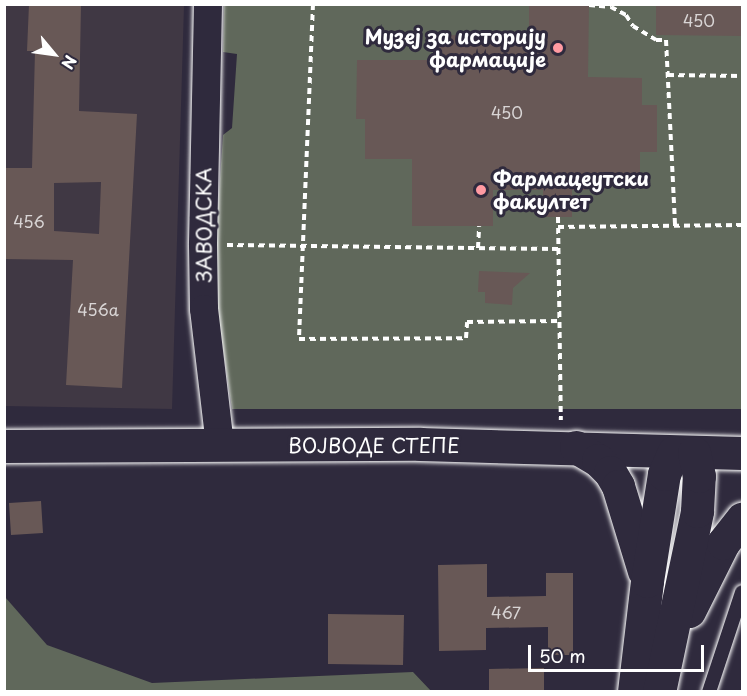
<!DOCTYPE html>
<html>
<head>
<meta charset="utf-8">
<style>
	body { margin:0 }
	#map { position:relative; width:747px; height:696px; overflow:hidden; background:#2f2a3d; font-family:"Playpen Sans",sans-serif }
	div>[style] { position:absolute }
	.built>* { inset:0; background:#403844 }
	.green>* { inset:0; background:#60685b }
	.building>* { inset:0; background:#685856 }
	.path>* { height:4px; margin-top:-2px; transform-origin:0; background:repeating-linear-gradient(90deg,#fff 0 6px,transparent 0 10.5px) }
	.roads { filter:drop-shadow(0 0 2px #fff) drop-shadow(0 0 2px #fff) }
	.lane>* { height:14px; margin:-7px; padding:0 7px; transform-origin:7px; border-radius:7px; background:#2f2a3d }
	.street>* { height:28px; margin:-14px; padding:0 14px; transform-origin:14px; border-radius:14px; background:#2f2a3d }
	.secondary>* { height:33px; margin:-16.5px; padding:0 16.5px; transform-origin:16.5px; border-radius:16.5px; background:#2f2a3d }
	.dots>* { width:16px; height:16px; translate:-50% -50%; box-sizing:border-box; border:3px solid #2f2a3d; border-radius:50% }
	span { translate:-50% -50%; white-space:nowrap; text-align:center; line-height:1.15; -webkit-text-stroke:6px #2f2a3d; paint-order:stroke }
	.number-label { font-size:16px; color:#d9d5d5 }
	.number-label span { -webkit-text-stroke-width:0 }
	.poi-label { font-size:20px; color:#fff; font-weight:700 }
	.right { translate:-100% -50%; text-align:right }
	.left { translate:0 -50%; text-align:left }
	.street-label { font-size:20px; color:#fff }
	.frame { position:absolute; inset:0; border:6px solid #fff; pointer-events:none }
	.north { position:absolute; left:24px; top:24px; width:60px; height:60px; -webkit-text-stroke:4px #2f2a3d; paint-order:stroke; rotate:119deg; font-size:16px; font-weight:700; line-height:24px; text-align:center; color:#fff }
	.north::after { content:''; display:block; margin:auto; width:21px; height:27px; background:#fff; clip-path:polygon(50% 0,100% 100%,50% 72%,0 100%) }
	.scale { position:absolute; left:528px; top:645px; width:176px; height:27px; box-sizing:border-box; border:3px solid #fff; border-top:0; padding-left:8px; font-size:18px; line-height:21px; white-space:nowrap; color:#fff; -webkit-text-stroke:4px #2f2a3d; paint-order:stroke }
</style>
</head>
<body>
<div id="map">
	<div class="built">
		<i style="clip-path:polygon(5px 5px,184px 5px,172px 409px,5px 406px)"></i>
	</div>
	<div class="green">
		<i style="clip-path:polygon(224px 5px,742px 5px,742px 409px,232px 409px,213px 281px,223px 135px,232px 128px,237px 54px,223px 52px)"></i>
		<i style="clip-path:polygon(5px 597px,47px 645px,152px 683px,413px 672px,431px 691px,5px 691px)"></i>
	</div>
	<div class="building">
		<i style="clip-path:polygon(evenodd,29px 4px,81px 4px,79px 111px,137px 114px,122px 388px,66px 385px,73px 260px,4px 259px,4px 168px,32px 168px,35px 51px,27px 51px,29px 4px,101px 182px,99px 234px,54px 231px,54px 183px,101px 182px)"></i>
		<i style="clip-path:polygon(529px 4px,589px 4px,588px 77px,642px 78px,642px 105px,657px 105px,657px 152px,640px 152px,640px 178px,586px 178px,586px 190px,572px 190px,572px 217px,543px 217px,543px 190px,493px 190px,493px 226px,412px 226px,412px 159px,365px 159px,365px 119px,356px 119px,357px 60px,437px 60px,438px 35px,529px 36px)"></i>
		<i style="clip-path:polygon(656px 4px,742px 4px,742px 36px,656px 35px)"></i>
		<i style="clip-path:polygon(479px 271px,530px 273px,513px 288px,512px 305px,485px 303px,485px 292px,478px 292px)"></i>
		<i style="clip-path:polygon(41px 501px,43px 533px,11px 535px,9px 503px)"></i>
		<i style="clip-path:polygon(487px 564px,487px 597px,546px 596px,546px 573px,573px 573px,573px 655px,548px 655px,548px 627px,486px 628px,486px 650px,439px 651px,438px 565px)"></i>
		<i style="clip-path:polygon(328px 614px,404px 615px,403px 665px,328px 664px)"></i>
		<i style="clip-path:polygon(544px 668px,544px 692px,489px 692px,489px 669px)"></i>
	</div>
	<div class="path">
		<i style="left:313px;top:4px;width:335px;rotate:92.4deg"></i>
		<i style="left:299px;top:339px;width:167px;rotate:-0.3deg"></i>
		<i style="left:466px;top:338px;width:16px;rotate:-86deg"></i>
		<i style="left:467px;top:322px;width:93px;rotate:-0.6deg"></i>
		<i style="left:589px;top:5px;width:22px;rotate:5deg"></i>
		<i style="left:611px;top:7px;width:17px;rotate:28deg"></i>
		<i style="left:626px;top:15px;width:13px;rotate:58deg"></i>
		<i style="left:633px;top:26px;width:27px;rotate:31deg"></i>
		<i style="left:656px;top:40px;width:10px"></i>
		<i style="left:666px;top:40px;width:186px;rotate:87.2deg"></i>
		<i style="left:668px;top:75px;width:74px;rotate:0.8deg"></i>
		<i style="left:558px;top:217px;width:203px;rotate:89.2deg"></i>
		<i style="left:558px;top:227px;width:184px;rotate:-0.6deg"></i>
		<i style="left:227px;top:245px;width:332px;rotate:0.7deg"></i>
		<i style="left:478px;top:248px;width:22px;rotate:-87deg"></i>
	</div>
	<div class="roads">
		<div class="lane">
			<i style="left:709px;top:692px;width:105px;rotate:-71.7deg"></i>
		</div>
		<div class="street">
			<i style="left:208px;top:4px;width:241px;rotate:91.2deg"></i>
			<i style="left:203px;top:245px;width:64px;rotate:89.1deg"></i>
			<i style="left:204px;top:309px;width:137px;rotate:83.3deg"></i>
		</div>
		<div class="secondary">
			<i style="left:4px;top:446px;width:416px;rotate:-0.3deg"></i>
			<i style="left:420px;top:444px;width:322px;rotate:1.6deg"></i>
			<i style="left:576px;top:447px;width:26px;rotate:31deg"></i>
			<i style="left:598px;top:460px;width:17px;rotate:45deg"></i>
			<i style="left:610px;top:472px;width:16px;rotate:60deg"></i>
			<i style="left:618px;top:486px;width:89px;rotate:73deg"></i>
			<i style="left:689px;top:611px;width:76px;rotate:-63.4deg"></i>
			<i style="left:723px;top:543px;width:31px;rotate:-52deg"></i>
			<i style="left:634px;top:692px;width:112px;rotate:-83.3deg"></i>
			<i style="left:647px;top:581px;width:108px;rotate:-81deg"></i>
			<i style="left:664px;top:474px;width:24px;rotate:-66deg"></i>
			<i style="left:659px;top:692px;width:185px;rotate:-78.1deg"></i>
			<i style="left:697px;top:511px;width:35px;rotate:-87deg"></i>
			<i style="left:699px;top:476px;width:24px;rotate:-102deg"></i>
		</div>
	</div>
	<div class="dots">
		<i style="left:558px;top:48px;background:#ff9aa2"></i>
		<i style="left:481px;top:190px;background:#ff9aa2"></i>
	</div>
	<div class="number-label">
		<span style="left:699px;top:20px">450</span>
		<span style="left:507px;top:112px">450</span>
		<span style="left:29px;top:221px">456</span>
		<span style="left:98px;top:309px">456a</span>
		<span style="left:506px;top:612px">467</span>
	</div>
	<div class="poi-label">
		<span class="right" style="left:546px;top:48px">Музеј за историју<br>фармације</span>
		<span class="left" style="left:493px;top:190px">Фармацеутски<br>факултет</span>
	</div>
	<div class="street-label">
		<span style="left:204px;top:225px;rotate:-90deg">ЗАВОДСКА</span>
		<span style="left:374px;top:445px">ВОЈВОДЕ СТЕПЕ</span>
	</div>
	<div class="frame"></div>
	<div class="north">N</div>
	<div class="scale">50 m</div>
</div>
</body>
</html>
